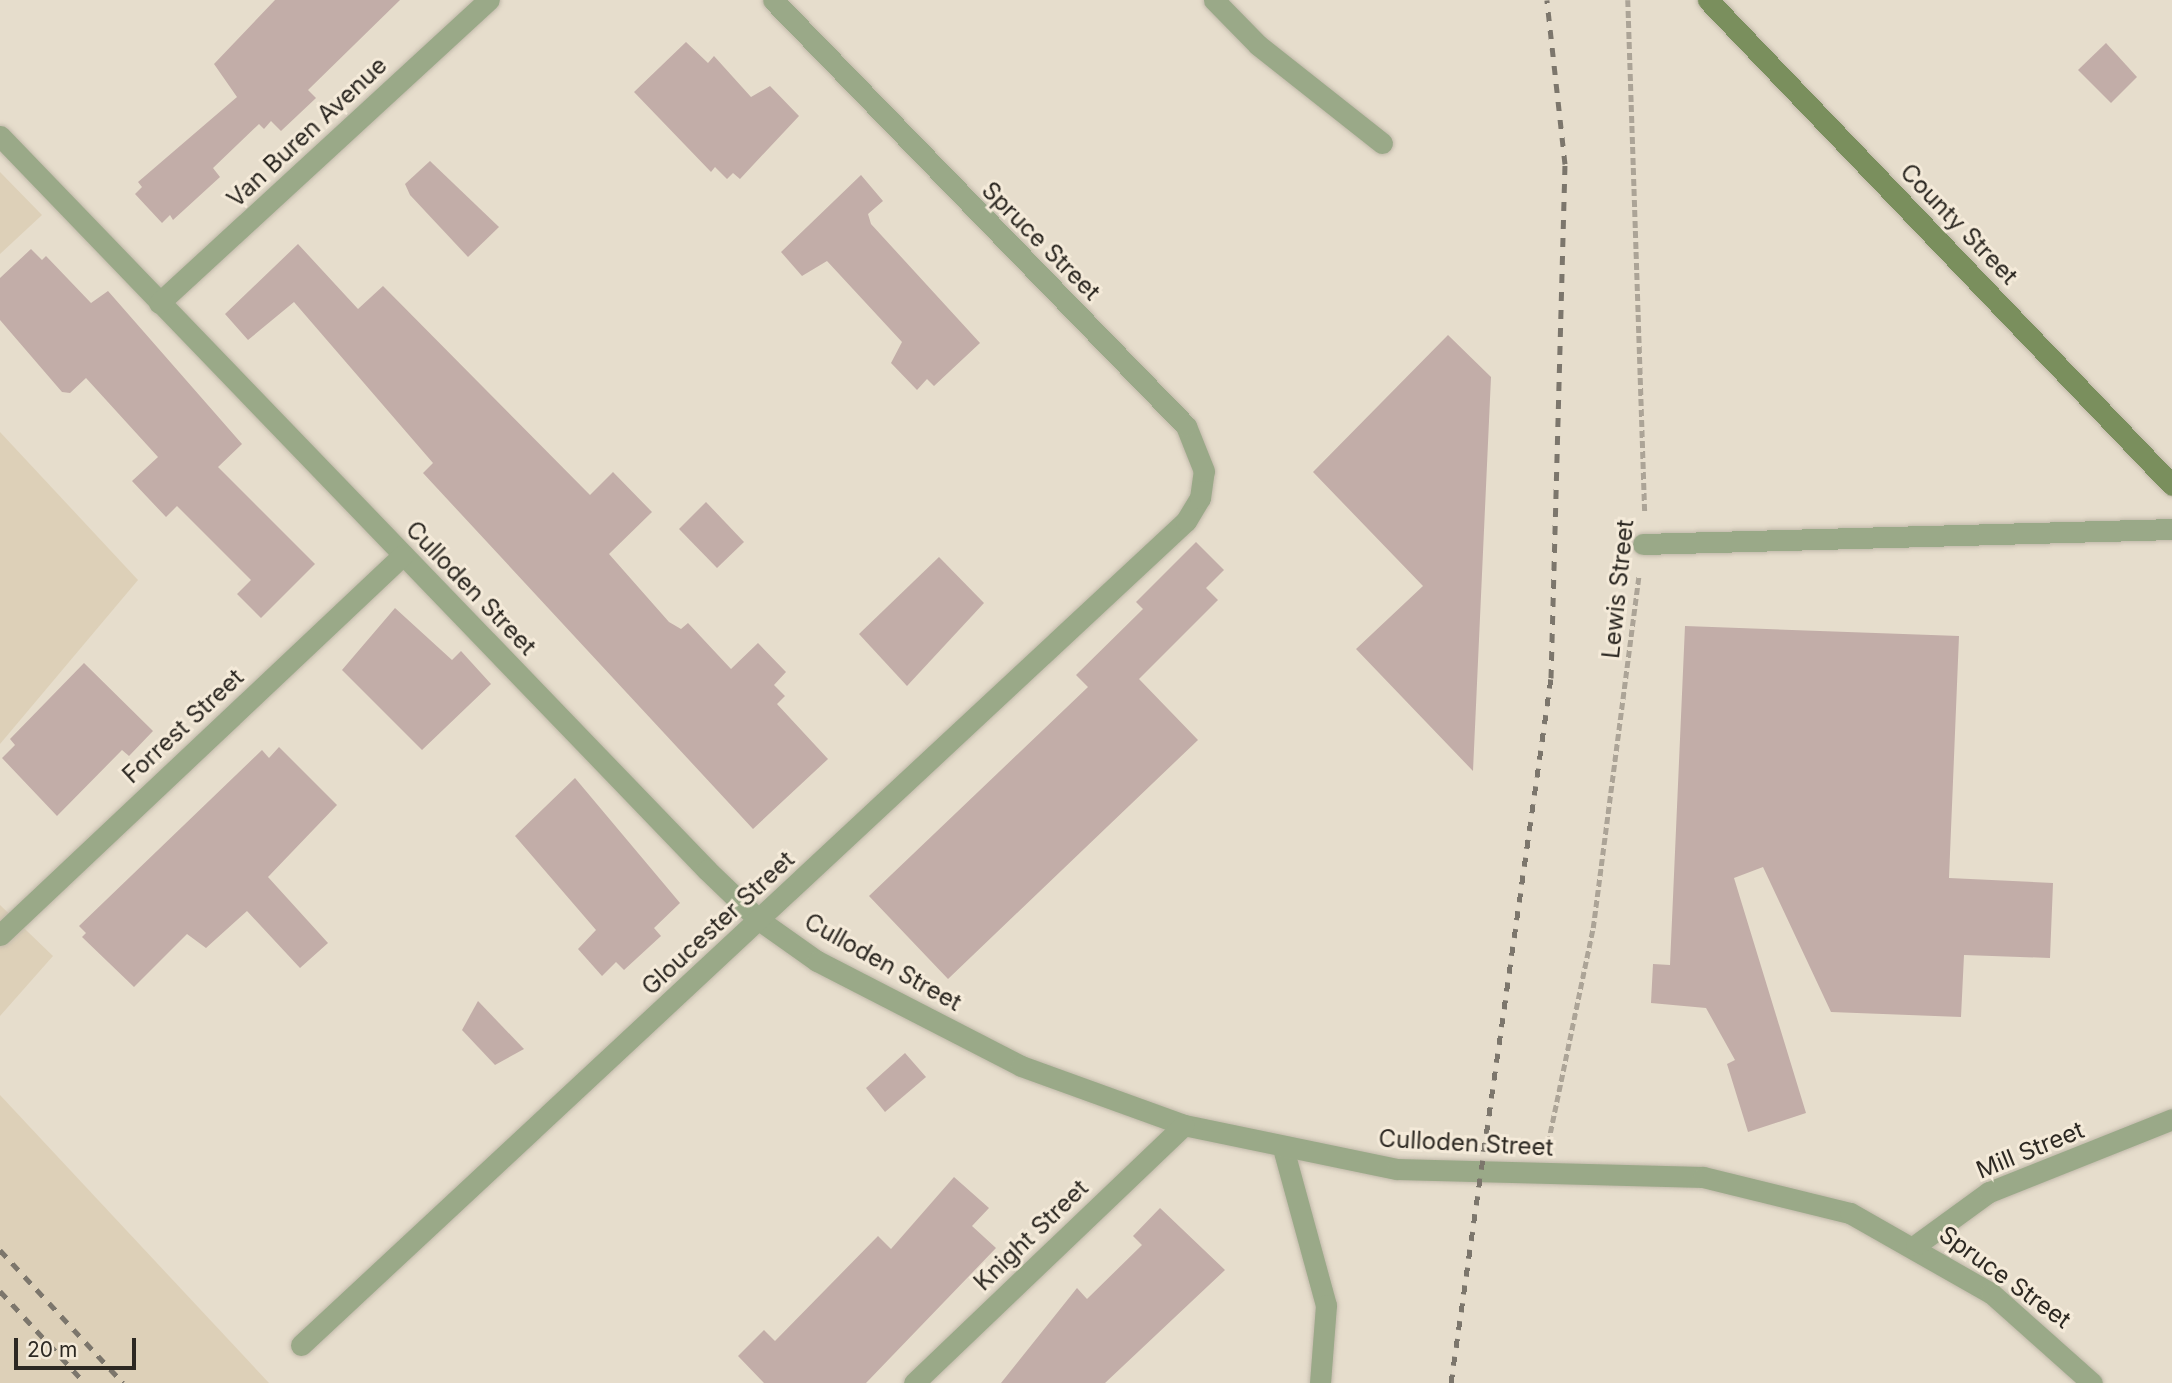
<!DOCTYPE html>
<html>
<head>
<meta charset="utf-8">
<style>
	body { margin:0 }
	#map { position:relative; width:2172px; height:1383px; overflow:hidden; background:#e6ddcc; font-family:Inter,sans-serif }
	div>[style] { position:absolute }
	.built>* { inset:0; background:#ddd0b8 }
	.building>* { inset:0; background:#c2ada8 }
	.path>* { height:4.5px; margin-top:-2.25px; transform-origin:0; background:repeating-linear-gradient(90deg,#aca497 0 7px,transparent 0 10.5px) }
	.roads { filter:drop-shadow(0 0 2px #c1b9aa) drop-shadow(0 0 2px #c1b9aa) }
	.lane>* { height:21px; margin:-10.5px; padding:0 10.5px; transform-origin:10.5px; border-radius:10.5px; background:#9aa988 }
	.street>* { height:21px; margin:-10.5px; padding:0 10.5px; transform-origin:10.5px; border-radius:10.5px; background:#9aa988 }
	.secondary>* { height:21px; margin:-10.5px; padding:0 10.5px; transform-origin:10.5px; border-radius:10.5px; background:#7a8f5d }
	.rail>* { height:5px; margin-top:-2.5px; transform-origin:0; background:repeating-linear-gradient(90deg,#7c766c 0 9px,transparent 0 18px) }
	span { translate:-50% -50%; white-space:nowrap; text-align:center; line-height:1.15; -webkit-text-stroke:6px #f4ead9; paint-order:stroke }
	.street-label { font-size:24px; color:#2c2822 }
	.scale { position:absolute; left:14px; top:1338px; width:122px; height:32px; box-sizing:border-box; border:4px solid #2c2822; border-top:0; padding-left:9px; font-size:21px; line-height:24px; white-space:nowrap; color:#2c2822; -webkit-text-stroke:5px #f4ead9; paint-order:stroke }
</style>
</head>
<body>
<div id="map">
	<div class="built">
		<i style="clip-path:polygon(0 172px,42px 215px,0 254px)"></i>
		<i style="clip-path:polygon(0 432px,138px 580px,0 744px)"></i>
		<i style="clip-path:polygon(0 905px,53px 956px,0 1016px)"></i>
		<i style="clip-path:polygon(0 1095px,269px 1383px,0 1383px)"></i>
	</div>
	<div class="building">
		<i style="clip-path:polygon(275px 0,400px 0,308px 90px,316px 98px,281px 131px,271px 121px,264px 129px,259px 124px,213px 168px,220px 177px,173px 220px,170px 215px,162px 223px,135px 194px,142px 187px,138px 182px,237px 97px,214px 64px)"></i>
		<i style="clip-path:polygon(686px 42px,708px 63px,714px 56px,751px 97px,770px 86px,799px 116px,740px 179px,733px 173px,727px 179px,715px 167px,711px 172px,634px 92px)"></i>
		<i style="clip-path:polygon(2106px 43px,2137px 77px,2111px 103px,2078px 70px)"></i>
		<i style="clip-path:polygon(430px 161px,499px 227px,468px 257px,410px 195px,405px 184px)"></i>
		<i style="clip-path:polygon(861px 175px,883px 201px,868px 214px,871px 224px,980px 343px,934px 386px,927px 379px,917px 390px,891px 363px,902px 342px,827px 261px,802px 276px,781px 252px)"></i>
		<i style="clip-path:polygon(298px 244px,358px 309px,383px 286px,590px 495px,613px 472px,652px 512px,609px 554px,669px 622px,681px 629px,688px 623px,731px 669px,758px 643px,786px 672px,774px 685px,785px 696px,777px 704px,828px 759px,753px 829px,423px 473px,433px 463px,294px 302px,248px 340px,225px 314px)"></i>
		<i style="clip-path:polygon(31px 249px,42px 260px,46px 256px,91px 303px,108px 291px,242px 444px,218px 467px,315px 564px,261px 618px,237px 594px,251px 580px,177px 506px,166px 517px,132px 481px,158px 457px,86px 378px,70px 393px,62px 392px,0 320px,0 278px)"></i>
		<i style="clip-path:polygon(1448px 335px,1491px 377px,1473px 771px,1356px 649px,1423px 586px,1313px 472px)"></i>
		<i style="clip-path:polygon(706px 502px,744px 542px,717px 568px,679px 529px)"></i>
		<i style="clip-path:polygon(1196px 542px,1224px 570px,1206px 588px,1218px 600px,1139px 679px,1198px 740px,948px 979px,869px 896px,1088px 687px,1076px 675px,1143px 609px,1136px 602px)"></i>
		<i style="clip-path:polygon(939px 557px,984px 603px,907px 686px,859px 634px)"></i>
		<i style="clip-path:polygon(395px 608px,452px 660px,461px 651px,491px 684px,422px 750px,342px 670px)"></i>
		<i style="clip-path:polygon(1685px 626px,1959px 636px,1949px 878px,2053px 883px,2050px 958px,1964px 955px,1961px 1017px,1831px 1012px,1763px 867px,1734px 878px,1806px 1113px,1748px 1132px,1727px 1064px,1735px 1060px,1706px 1008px,1651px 1003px,1653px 964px,1670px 965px)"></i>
		<i style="clip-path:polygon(84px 663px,153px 731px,129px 756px,122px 750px,57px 816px,2px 758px,15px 745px,10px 739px)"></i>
		<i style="clip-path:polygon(279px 747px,337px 805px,268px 877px,328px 943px,300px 968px,247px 911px,206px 948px,187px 934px,134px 987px,82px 937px,86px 933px,79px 926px,262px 750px,269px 758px)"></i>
		<i style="clip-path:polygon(575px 778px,680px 903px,654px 928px,661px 936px,624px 970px,616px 962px,602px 976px,578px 949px,596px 930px,515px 836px)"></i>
		<i style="clip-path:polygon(478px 1001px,524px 1049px,495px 1065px,462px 1030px)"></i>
		<i style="clip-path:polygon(905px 1053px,926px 1077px,885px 1112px,866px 1088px)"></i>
		<i style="clip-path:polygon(954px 1177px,989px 1208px,972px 1226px,996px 1248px,866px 1383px,764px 1383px,738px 1356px,764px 1330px,775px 1341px,878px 1236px,891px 1249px)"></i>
		<i style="clip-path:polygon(1160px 1208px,1225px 1270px,1105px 1383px,1001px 1383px,1077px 1288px,1087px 1299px,1142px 1245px,1133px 1236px)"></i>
	</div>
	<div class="path">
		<i style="left:1628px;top:0;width:514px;rotate:88.11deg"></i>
		<i style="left:1548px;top:1143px;width:220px;rotate:-78.2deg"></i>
		<i style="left:1593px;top:928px;width:356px;rotate:-82.6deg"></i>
	</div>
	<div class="roads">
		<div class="lane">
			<i style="left:1214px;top:0;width:63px;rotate:45.6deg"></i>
			<i style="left:1258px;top:45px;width:158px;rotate:38.3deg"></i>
			<i style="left:1643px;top:544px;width:529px;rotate:-1.62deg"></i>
			<i style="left:1283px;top:1148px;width:163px;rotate:74.7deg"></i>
			<i style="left:1326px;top:1305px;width:78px;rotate:94.4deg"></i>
		</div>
		<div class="street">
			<i style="left:0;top:136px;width:1019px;rotate:46.07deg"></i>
			<i style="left:707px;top:870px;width:72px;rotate:43.9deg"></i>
			<i style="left:759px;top:920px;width:71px;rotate:35.3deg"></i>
			<i style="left:817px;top:961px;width:229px;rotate:27.2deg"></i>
			<i style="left:1021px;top:1066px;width:173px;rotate:19.9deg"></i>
			<i style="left:1184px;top:1125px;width:217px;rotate:11.7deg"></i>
			<i style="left:1397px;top:1169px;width:306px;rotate:1.5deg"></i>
			<i style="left:1703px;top:1177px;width:151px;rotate:13.8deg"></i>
			<i style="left:1850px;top:1213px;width:162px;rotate:29.6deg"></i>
			<i style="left:1991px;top:1293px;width:135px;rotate:41.7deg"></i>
			<i style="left:159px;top:303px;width:448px;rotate:-42.6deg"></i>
			<i style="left:0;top:935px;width:554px;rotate:-43.32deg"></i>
			<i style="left:1916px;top:1245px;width:90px;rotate:-36deg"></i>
			<i style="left:1989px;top:1192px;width:197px;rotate:-21.7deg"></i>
			<i style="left:301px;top:1345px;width:1209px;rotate:-42.96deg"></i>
			<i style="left:1186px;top:521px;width:27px;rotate:-59deg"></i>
			<i style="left:1200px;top:498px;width:27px;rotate:-82deg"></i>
			<i style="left:1204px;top:471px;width:48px;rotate:-111.8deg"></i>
			<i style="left:1186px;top:426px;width:593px;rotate:-134.11deg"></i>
			<i style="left:914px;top:1383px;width:373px;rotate:-43.7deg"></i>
		</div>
		<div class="secondary">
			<i style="left:1708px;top:0;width:671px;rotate:46.27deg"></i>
		</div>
	</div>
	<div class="rail">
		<i style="left:0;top:1250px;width:181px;rotate:47.2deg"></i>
		<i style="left:0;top:1291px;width:125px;rotate:47.3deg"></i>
		<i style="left:1451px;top:1383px;width:712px;rotate:-81.93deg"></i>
		<i style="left:1551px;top:678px;width:514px;rotate:-88.44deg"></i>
		<i style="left:1565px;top:164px;width:165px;rotate:-96.3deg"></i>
	</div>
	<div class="street-label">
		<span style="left:307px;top:132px;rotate:-43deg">Van Buren Avenue</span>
		<span style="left:1959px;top:224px;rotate:46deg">County Street</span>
		<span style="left:1041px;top:241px;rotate:45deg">Spruce Street</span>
		<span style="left:471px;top:588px;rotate:46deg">Culloden Street</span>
		<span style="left:1618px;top:589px;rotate:-84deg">Lewis Street</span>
		<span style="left:183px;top:726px;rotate:-43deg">Forrest Street</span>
		<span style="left:718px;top:923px;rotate:-43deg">Gloucester Street</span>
		<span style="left:883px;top:962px;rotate:29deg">Culloden Street</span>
		<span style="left:1466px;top:1143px;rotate:3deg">Culloden Street</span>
		<span style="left:2030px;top:1150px;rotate:-22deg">Mill Street</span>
		<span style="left:1031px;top:1235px;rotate:-44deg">Knight Street</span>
		<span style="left:2005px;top:1277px;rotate:36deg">Spruce Street</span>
	</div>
	<div class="scale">20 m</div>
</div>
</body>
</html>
